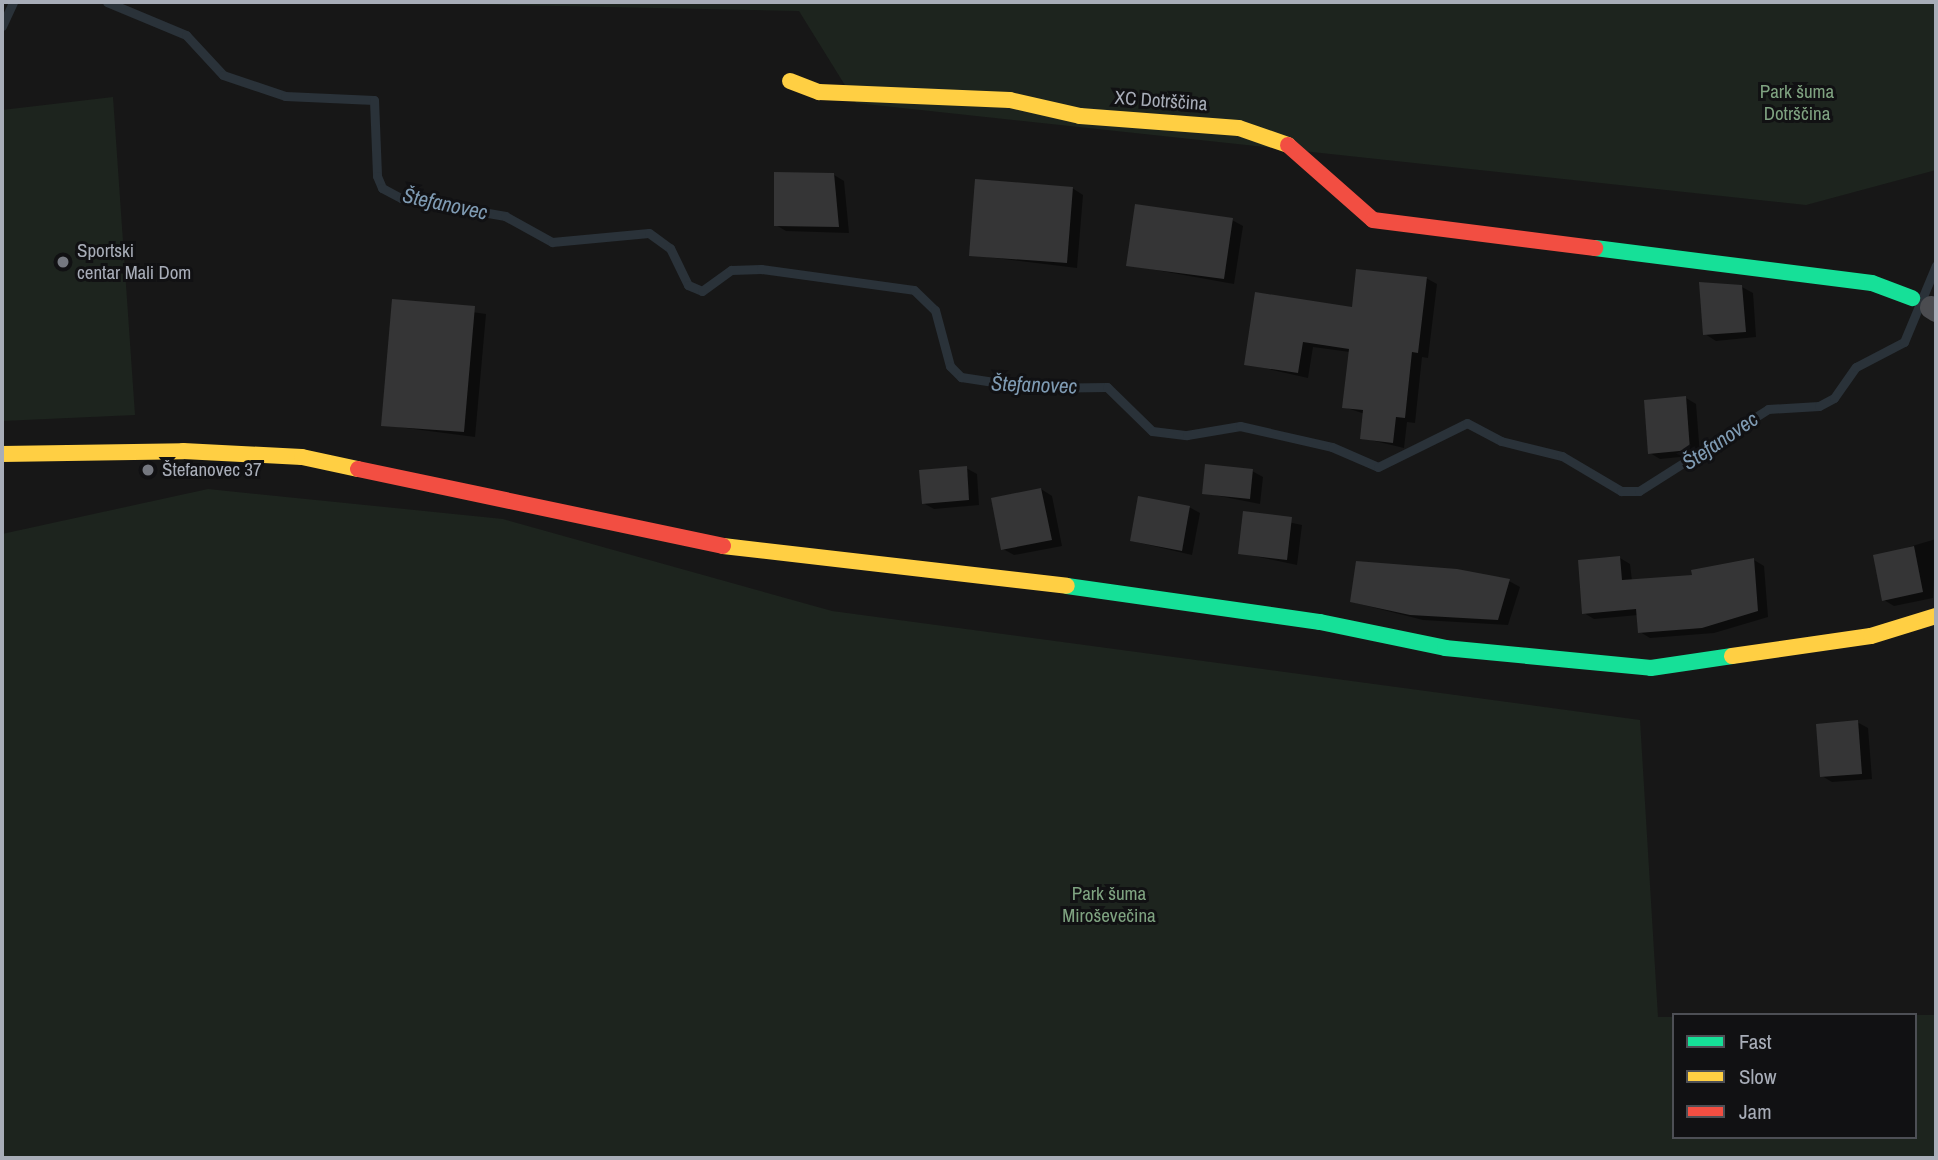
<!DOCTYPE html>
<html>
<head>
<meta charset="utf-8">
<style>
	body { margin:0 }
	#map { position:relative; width:1938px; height:1160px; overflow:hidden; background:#171717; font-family:"Archivo Narrow",sans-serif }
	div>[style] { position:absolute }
	.green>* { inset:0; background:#1d241e }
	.shadow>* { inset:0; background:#0007 }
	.stream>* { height:9px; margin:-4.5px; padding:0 4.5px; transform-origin:4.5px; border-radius:4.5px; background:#2a3239 }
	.building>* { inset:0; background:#353536 }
	.street>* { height:23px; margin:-11.5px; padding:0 11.5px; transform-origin:11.5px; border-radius:11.5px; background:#4b4c50 }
	.fast>* { height:16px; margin:-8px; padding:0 8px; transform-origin:8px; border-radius:8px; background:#16e098 }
	.slow>* { height:16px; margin:-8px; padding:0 8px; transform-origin:8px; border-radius:8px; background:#ffcf43 }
	.jam>* { height:16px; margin:-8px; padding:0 8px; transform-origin:8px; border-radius:8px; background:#f24e42 }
	.dots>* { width:19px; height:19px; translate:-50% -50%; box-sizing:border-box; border:4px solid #111113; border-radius:50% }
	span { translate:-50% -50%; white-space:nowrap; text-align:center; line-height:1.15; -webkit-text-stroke:6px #111113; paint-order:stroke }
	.park-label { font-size:19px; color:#7fa381 }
	.street-label { font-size:19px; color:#a8adb8 }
	.poi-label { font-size:19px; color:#a8adb8 }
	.left { translate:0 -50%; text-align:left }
	.water-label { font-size:21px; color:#7f9bb3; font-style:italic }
	.frame { position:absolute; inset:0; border:4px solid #a8adb8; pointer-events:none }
	.legend { position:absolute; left:1672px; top:1013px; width:245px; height:126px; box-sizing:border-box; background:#111113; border:2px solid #4d4f55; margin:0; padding:9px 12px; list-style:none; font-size:21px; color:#a8adb8 }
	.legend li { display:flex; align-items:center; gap:14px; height:35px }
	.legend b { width:35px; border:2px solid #4d4f55 }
</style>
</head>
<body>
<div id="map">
	<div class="green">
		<i style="clip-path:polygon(364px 2px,1936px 2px,1936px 170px,1806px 205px,856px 103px,799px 11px)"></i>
		<i style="clip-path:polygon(113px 97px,135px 415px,2px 421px,2px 110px)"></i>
		<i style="clip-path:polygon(208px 489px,503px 519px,832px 611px,1640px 720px,1658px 1017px,1674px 1017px,1674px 1137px,1915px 1137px,1915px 1015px,1936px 1015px,1936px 1158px,2px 1158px,2px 534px)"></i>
	</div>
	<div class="shadow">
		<i style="clip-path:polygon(834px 175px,844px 181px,849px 233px,786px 231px,776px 225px)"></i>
		<i style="clip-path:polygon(1072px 188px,1083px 195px,1077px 268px,971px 255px)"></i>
		<i style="clip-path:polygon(1232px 220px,1243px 226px,1234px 284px,1128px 265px)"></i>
		<i style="clip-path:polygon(1426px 278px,1437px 284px,1428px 358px,1422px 357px,1415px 423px,1407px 422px,1404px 448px,1362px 438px,1365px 414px,1344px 407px,1350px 352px,1313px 347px,1308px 378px,1246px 364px)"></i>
		<i style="clip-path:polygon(1742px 287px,1753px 293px,1756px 337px,1716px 341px,1705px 334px)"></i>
		<i style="clip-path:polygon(394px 301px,486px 314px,475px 437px,383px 425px)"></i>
		<i style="clip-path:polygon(1686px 398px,1696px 404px,1700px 455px,1660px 459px,1650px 453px)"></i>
		<i style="clip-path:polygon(966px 468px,977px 474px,979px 505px,934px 509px,923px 503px)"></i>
		<i style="clip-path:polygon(1252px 471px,1263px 477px,1260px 504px,1204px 493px)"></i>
		<i style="clip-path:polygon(1041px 489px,1052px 496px,1062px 546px,1014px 555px,1003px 549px)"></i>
		<i style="clip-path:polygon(1189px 507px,1200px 513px,1192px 555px,1132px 541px)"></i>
		<i style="clip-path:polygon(1245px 513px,1302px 525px,1297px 565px,1240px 553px)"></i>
		<i style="clip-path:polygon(1936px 539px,1933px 598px,1894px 606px,1884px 600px,1875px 557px)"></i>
		<i style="clip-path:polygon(1620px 558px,1630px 564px,1632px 581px,1694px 576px,1754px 560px,1764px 566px,1768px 617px,1714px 633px,1650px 638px,1640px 632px,1638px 615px,1594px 619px,1584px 613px)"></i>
		<i style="clip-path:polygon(1509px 581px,1520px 587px,1508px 625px,1423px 620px,1352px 602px)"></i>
		<i style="clip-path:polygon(1857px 722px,1868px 728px,1872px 779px,1832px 782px,1822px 776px)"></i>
	</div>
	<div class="stream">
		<i style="left:107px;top:2px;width:86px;rotate:22.7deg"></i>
		<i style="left:186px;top:35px;width:54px;rotate:47.2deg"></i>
		<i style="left:223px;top:75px;width:65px;rotate:18.7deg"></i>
		<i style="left:285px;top:96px;width:89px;rotate:2.6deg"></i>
		<i style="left:374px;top:100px;width:76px;rotate:87.7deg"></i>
		<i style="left:377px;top:176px;width:13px;rotate:67deg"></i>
		<i style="left:382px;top:188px;width:21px;rotate:28deg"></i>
		<i style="left:401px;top:198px;width:106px;rotate:9.8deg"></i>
		<i style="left:505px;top:216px;width:54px;rotate:29deg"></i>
		<i style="left:552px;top:242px;width:97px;rotate:-5.3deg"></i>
		<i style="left:649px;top:233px;width:26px;rotate:36deg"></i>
		<i style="left:670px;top:248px;width:41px;rotate:64.1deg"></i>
		<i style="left:688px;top:285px;width:15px;rotate:23deg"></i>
		<i style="left:702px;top:291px;width:36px;rotate:-36deg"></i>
		<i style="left:731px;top:270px;width:30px;rotate:-2deg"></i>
		<i style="left:761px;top:269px;width:154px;rotate:7.8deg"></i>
		<i style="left:914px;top:290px;width:29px;rotate:44deg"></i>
		<i style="left:935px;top:310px;width:58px;rotate:75deg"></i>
		<i style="left:950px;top:366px;width:16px;rotate:45deg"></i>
		<i style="left:961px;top:377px;width:73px;rotate:8.7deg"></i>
		<i style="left:1033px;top:388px;width:74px;rotate:-0.8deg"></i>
		<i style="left:1107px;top:387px;width:63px;rotate:44.4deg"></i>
		<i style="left:1152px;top:431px;width:35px;rotate:7deg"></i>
		<i style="left:1187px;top:435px;width:54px;rotate:-9.6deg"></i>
		<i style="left:1240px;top:426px;width:94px;rotate:12.9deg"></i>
		<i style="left:1332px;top:447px;width:50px;rotate:23.5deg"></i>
		<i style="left:1378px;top:467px;width:99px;rotate:-26.3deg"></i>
		<i style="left:1467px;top:423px;width:38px;rotate:28deg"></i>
		<i style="left:1501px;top:441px;width:63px;rotate:13.8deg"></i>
		<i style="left:1562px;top:456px;width:69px;rotate:30.7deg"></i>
		<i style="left:1621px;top:491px;width:18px"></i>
		<i style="left:1639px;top:491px;width:153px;rotate:-32.4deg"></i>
		<i style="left:1768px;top:409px;width:51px;rotate:-3.4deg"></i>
		<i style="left:1819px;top:406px;width:17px;rotate:-28deg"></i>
		<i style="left:1834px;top:398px;width:38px;rotate:-55deg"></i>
		<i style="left:1856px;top:367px;width:54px;rotate:-27.5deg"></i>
		<i style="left:1904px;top:342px;width:83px;rotate:-67.4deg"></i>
		<i style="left:2px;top:26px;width:26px;rotate:-65deg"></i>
	</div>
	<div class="building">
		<i style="clip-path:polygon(774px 172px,834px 173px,839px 227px,774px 226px)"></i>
		<i style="clip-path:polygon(975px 179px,1073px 187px,1067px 263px,969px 256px)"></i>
		<i style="clip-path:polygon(1135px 204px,1233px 218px,1224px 279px,1126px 266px)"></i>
		<i style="clip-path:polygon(1356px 269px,1427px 277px,1418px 353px,1412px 352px,1405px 418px,1396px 417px,1393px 443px,1360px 439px,1363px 410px,1342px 408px,1349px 349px,1303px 342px,1298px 373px,1244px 365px,1255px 292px,1352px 307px)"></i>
		<i style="clip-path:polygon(1699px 282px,1742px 285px,1746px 332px,1703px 335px)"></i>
		<i style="clip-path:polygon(392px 299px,475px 306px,464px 432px,381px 426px)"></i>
		<i style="clip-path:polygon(1686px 396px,1690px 450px,1648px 454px,1644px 400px)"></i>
		<i style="clip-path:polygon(1205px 464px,1253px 469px,1250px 499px,1202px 494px)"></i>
		<i style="clip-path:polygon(967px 466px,969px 500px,922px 504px,919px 470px)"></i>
		<i style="clip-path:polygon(1041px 488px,1052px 540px,1001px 550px,991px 498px)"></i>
		<i style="clip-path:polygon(1138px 496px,1190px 506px,1182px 551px,1130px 541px)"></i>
		<i style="clip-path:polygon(1243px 511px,1292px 517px,1287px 560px,1238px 554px)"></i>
		<i style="clip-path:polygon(1914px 546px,1923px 592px,1882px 601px,1873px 555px)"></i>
		<i style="clip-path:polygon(1620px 556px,1622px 580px,1692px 575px,1691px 570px,1754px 558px,1758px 611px,1702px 628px,1638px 633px,1636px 609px,1582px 614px,1578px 560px)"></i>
		<i style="clip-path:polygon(1356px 561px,1457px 569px,1510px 579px,1498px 620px,1410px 615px,1350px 602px)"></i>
		<i style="clip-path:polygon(1858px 720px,1862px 774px,1820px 777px,1816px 724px)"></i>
	</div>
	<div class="street">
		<i style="left:1931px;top:307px;width:6px;rotate:31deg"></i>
	</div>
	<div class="fast">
		<i style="left:1595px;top:248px;width:279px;rotate:7.2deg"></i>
		<i style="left:1872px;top:283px;width:43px;rotate:20.6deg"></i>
		<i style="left:1067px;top:586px;width:256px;rotate:8.1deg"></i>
		<i style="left:1320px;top:622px;width:128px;rotate:11.7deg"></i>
		<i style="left:1445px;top:648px;width:207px;rotate:5.5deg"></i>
		<i style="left:1651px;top:668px;width:82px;rotate:-8.4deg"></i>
	</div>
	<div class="slow">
		<i style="left:790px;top:81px;width:31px;rotate:21deg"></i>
		<i style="left:819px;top:92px;width:191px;rotate:2.4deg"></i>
		<i style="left:1010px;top:100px;width:72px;rotate:12.9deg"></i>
		<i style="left:1080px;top:116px;width:159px;rotate:4.3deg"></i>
		<i style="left:1239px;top:128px;width:52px;rotate:19.1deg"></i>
		<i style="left:2px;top:454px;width:181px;rotate:-0.9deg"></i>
		<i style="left:183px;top:451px;width:119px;rotate:2.9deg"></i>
		<i style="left:302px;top:457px;width:57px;rotate:12.1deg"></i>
		<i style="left:723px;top:546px;width:346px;rotate:6.6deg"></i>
		<i style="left:1732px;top:656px;width:140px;rotate:-8.2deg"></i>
		<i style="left:1871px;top:636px;width:68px;rotate:-17.1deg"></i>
	</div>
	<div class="jam">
		<i style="left:1288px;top:145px;width:113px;rotate:41.4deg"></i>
		<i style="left:1373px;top:220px;width:224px;rotate:7.2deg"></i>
		<i style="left:358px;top:469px;width:373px;rotate:11.9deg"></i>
	</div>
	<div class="dots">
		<i style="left:63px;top:262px;background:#757880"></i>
		<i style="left:148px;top:470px;background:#757880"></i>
	</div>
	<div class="park-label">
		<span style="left:1797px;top:103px">Park šuma<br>Dotrščina</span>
		<span style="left:1109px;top:905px">Park šuma<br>Miroševečina</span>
	</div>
	<div class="street-label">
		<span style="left:1161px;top:101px;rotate:4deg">XC Dotrščina</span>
	</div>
	<div class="poi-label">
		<span class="left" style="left:77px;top:262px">Sportski<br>centar Mali Dom</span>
		<span class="left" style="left:162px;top:470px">Štefanovec 37</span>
	</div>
	<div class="water-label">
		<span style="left:445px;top:204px;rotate:12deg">Štefanovec</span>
		<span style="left:1034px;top:385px;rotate:2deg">Štefanovec</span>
		<span style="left:1720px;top:441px;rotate:-34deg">Štefanovec</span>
	</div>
	<div class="frame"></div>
	<ul class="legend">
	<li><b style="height:9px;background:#16e098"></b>Fast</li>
	<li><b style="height:9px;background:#ffcf43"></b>Slow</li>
	<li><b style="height:9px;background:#f24e42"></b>Jam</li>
	</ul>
</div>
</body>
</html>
